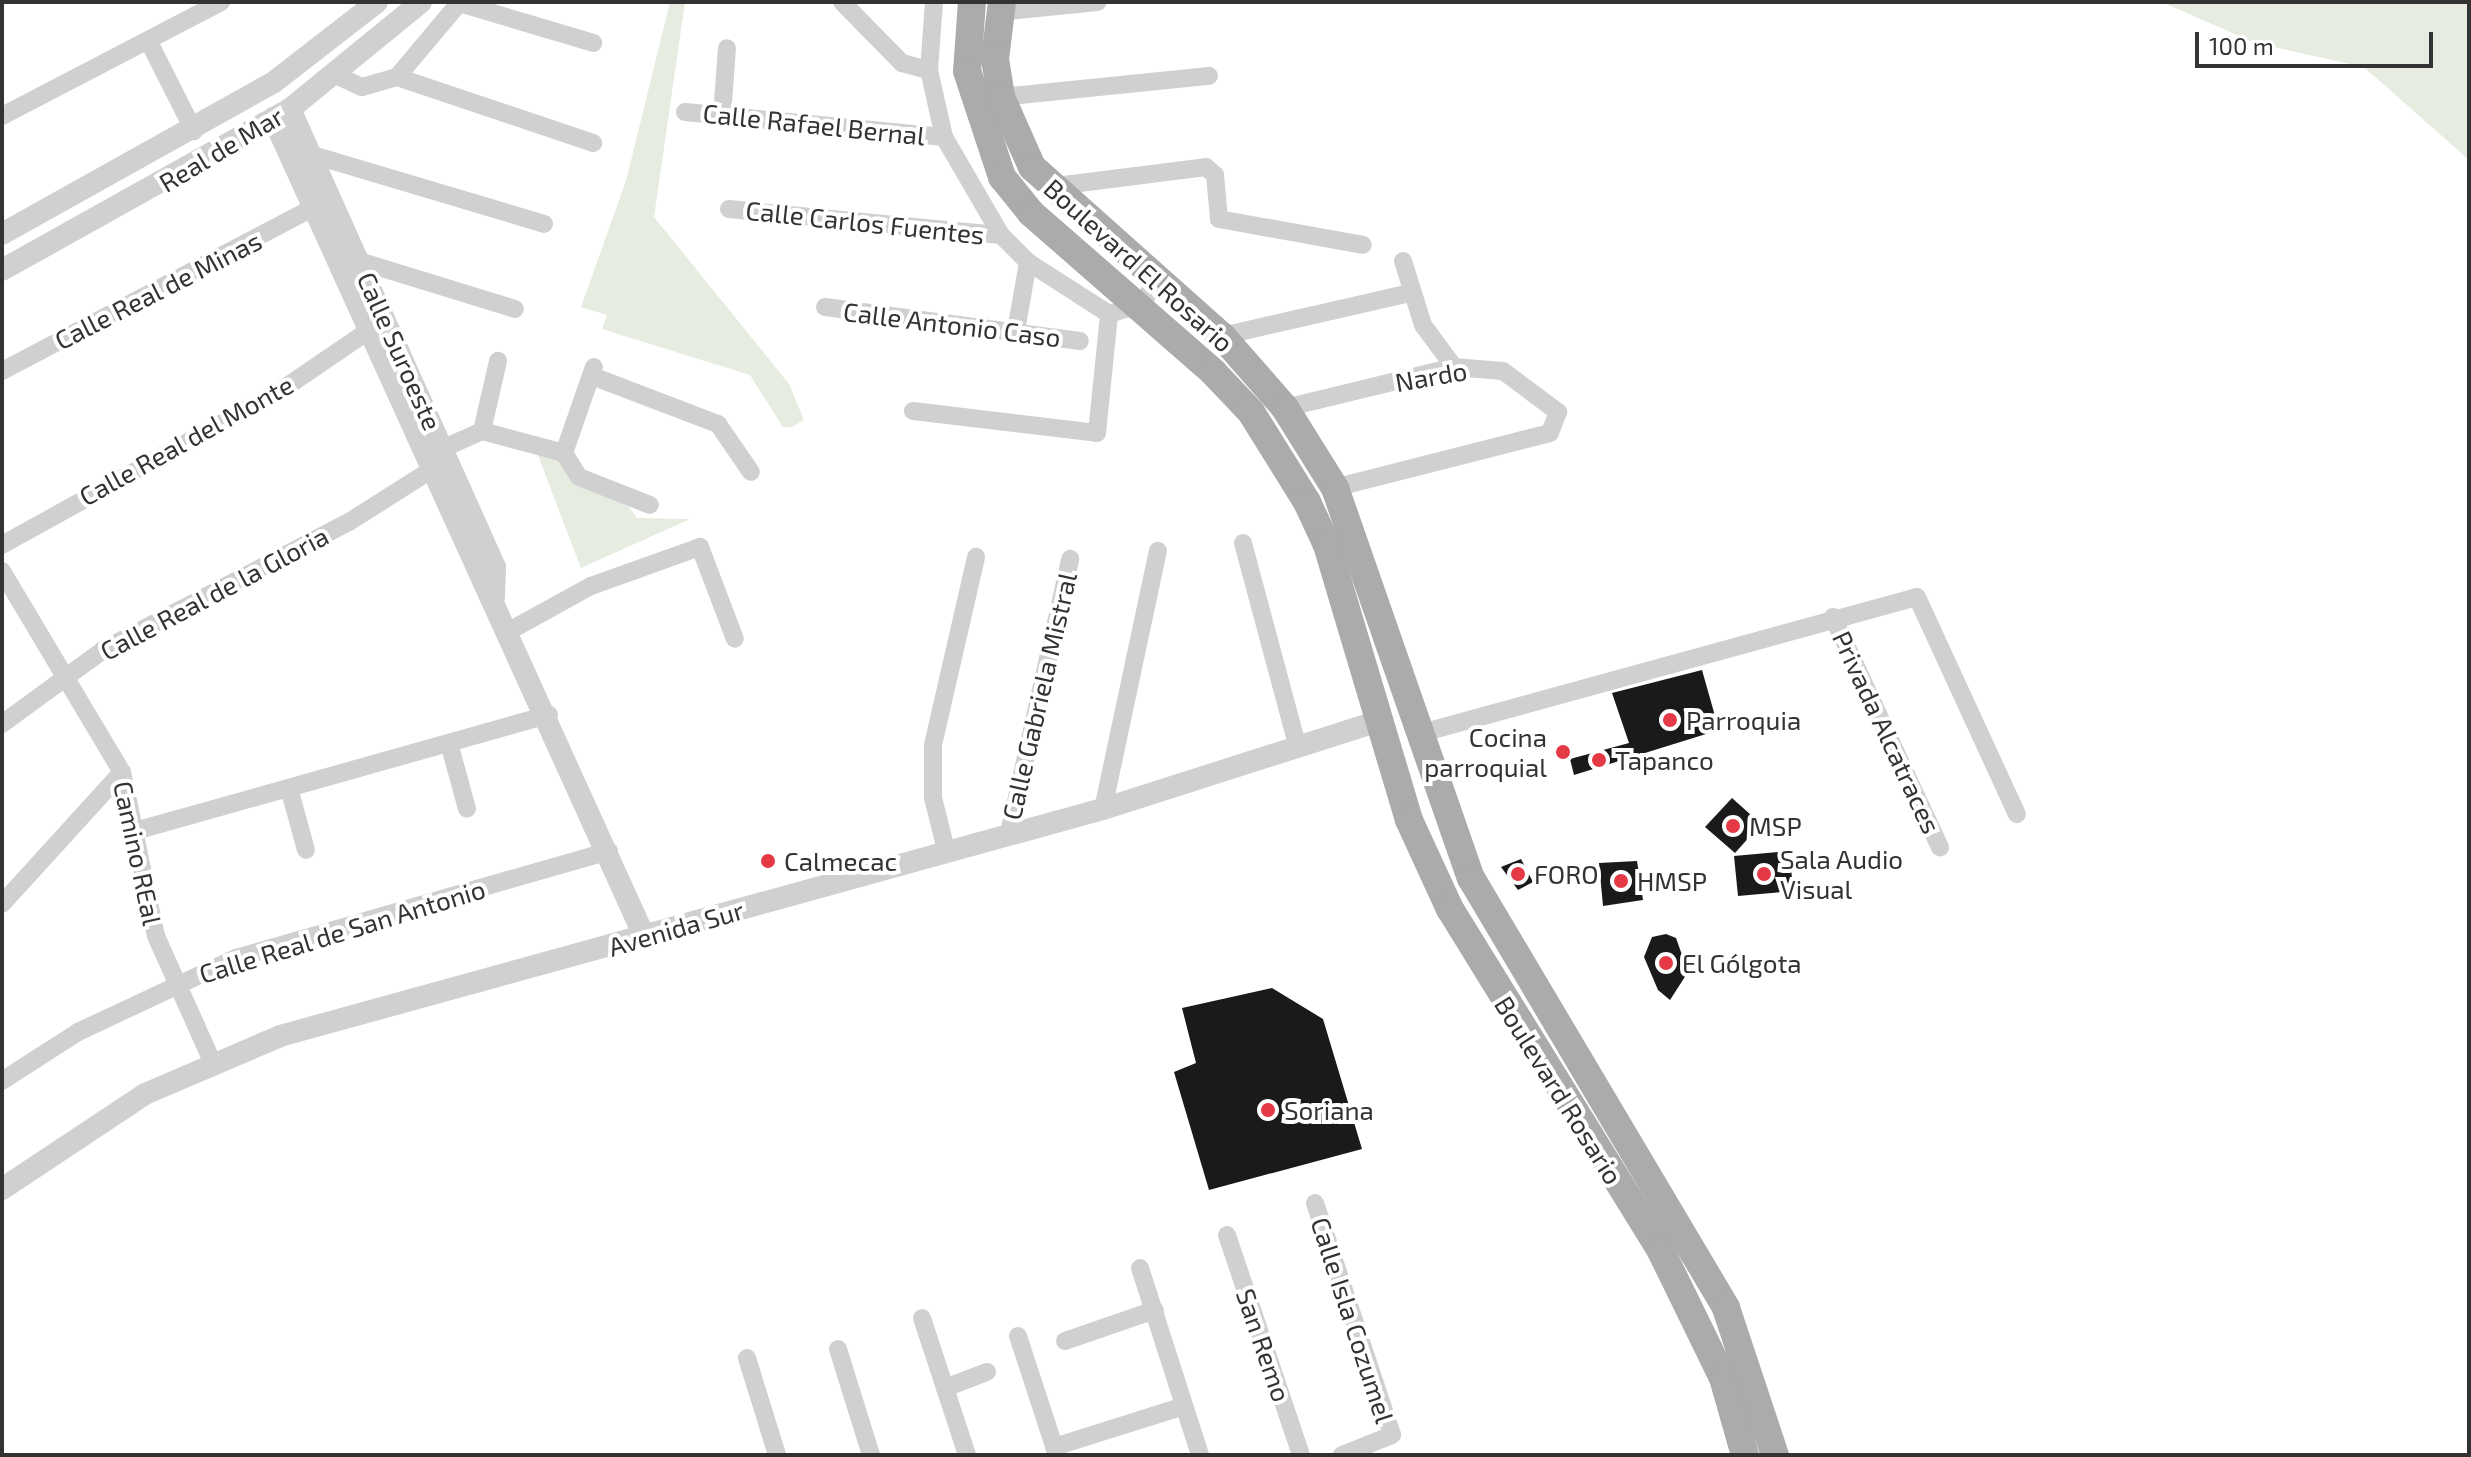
<!DOCTYPE html>
<html>
<head>
<meta charset="utf-8">
<style>
	body { margin:0 }
	#map { position:relative; width:2471px; height:1457px; overflow:hidden; background:#fff; font-family:"Exo 2",sans-serif }
	div>[style] { position:absolute }
	.green>* { inset:0; background:#e6ecdf }
	.building>* { inset:0; background:#1a1a1a }
	.minor>* { height:18px; margin:-9px; padding:0 9px; transform-origin:9px; border-radius:9px; background:#d0d0d0 }
	.tertiary>* { height:22px; margin:-11px; padding:0 11px; transform-origin:11px; border-radius:11px; background:#d0d0d0 }
	.primary>* { height:28px; margin:-14px; padding:0 14px; transform-origin:14px; border-radius:14px; background:#ababab }
	.dots>* { width:22px; height:22px; translate:-50% -50%; box-sizing:border-box; border:4px solid #fff; border-radius:50% }
	span { translate:-50% -50%; white-space:nowrap; text-align:center; line-height:1.15; -webkit-text-stroke:8px #fff; paint-order:stroke }
	.street-label { font-size:26px; color:#333 }
	.poi-label { font-size:26px; color:#333 }
	.left { translate:0 -50%; text-align:left }
	.right { translate:-100% -50%; text-align:right }
	.frame { position:absolute; inset:0; border:4px solid #333; pointer-events:none }
	.scale { position:absolute; left:2195px; top:32px; width:238px; height:36px; box-sizing:border-box; border:4px solid #333; border-top:0; padding-left:10px; font-size:24px; line-height:28px; white-space:nowrap; color:#333; -webkit-text-stroke:6px #fff; paint-order:stroke }
</style>
</head>
<body>
<div id="map">
	<div class="green">
		<i style="clip-path:polygon(670px 2px,685px 2px,654px 217px,789px 384px,804px 420px,792px 427px,783px 427px,750px 375px,602px 329px,607px 315px,581px 307px,626px 181px)"></i>
		<i style="clip-path:polygon(2162px 2px,2469px 2px,2469px 160px,2364px 67px,2255px 43px)"></i>
		<i style="clip-path:polygon(534px 445px,558px 451px,573px 480px,629px 507px,637px 518px,690px 519px,581px 568px)"></i>
	</div>
	<div class="building">
		<i style="clip-path:polygon(1702px 670px,1719px 730px,1574px 775px,1570px 759px,1629px 743px,1612px 693px)"></i>
		<i style="clip-path:polygon(1732px 798px,1761px 824px,1735px 853px,1705px 827px)"></i>
		<i style="clip-path:polygon(1778px 852px,1790px 855px,1793px 891px,1738px 896px,1734px 856px)"></i>
		<i style="clip-path:polygon(1521px 859px,1533px 882px,1518px 890px,1501px 867px)"></i>
		<i style="clip-path:polygon(1637px 861px,1643px 900px,1603px 906px,1599px 863px)"></i>
		<i style="clip-path:polygon(1666px 934px,1676px 938px,1688px 972px,1670px 1000px,1658px 990px,1644px 957px,1652px 937px)"></i>
		<i style="clip-path:polygon(1272px 988px,1323px 1019px,1362px 1149px,1209px 1190px,1174px 1072px,1196px 1063px,1182px 1008px)"></i>
	</div>
	<div class="minor">
		<i style="left:842px;top:2px;width:86px;rotate:45.5deg"></i>
		<i style="left:902px;top:63px;width:28px;rotate:15deg"></i>
		<i style="left:934px;top:2px;width:68px;rotate:94.2deg"></i>
		<i style="left:929px;top:70px;width:69px;rotate:77.4deg"></i>
		<i style="left:944px;top:137px;width:113px;rotate:59.8deg"></i>
		<i style="left:1001px;top:235px;width:38px;rotate:45deg"></i>
		<i style="left:1028px;top:262px;width:96px;rotate:32.7deg"></i>
		<i style="left:1109px;top:314px;width:34px;rotate:-17deg"></i>
		<i style="left:1142px;top:304px;width:33px;rotate:-59deg"></i>
		<i style="left:459px;top:3px;width:140px;rotate:16.6deg"></i>
		<i style="left:999px;top:12px;width:99px;rotate:-5.8deg"></i>
		<i style="left:149px;top:42px;width:100px;rotate:63.2deg"></i>
		<i style="left:338px;top:76px;width:26px;rotate:25deg"></i>
		<i style="left:362px;top:87px;width:36px;rotate:-16deg"></i>
		<i style="left:397px;top:77px;width:207px;rotate:18.6deg"></i>
		<i style="left:397px;top:77px;width:98px;rotate:-50deg"></i>
		<i style="left:1001px;top:97px;width:209px;rotate:-5.8deg"></i>
		<i style="left:685px;top:112px;width:260px;rotate:5.5deg"></i>
		<i style="left:2px;top:116px;width:247px;rotate:-27.5deg"></i>
		<i style="left:722px;top:116px;width:68px;rotate:-85.8deg"></i>
		<i style="left:313px;top:155px;width:241px;rotate:16.6deg"></i>
		<i style="left:1048px;top:187px;width:159px;rotate:-7.2deg"></i>
		<i style="left:1206px;top:167px;width:12px;rotate:42deg"></i>
		<i style="left:1215px;top:175px;width:44px;rotate:84.8deg"></i>
		<i style="left:1219px;top:219px;width:146px;rotate:10.2deg"></i>
		<i style="left:729px;top:209px;width:273px;rotate:5.5deg"></i>
		<i style="left:359px;top:261px;width:163px;rotate:17.1deg"></i>
		<i style="left:1403px;top:261px;width:67px;rotate:72.6deg"></i>
		<i style="left:1423px;top:325px;width:52px;rotate:53.6deg"></i>
		<i style="left:825px;top:307px;width:257px;rotate:7.6deg"></i>
		<i style="left:1016px;top:331px;width:70px;rotate:-80.1deg"></i>
		<i style="left:1222px;top:336px;width:193px;rotate:-12.9deg"></i>
		<i style="left:2px;top:371px;width:352px;rotate:-27.7deg"></i>
		<i style="left:592px;top:376px;width:135px;rotate:20.9deg"></i>
		<i style="left:718px;top:424px;width:58px;rotate:55.5deg"></i>
		<i style="left:1285px;top:408px;width:174px;rotate:-13.6deg"></i>
		<i style="left:1454px;top:367px;width:49px;rotate:4.7deg"></i>
		<i style="left:1503px;top:371px;width:69px;rotate:36.7deg"></i>
		<i style="left:1558px;top:412px;width:22px;rotate:111deg"></i>
		<i style="left:1550px;top:433px;width:222px;rotate:165.7deg"></i>
		<i style="left:913px;top:411px;width:185px;rotate:6.8deg"></i>
		<i style="left:1097px;top:433px;width:120px;rotate:-84.2deg"></i>
		<i style="left:482px;top:431px;width:85px;rotate:15deg"></i>
		<i style="left:564px;top:453px;width:28px;rotate:58deg"></i>
		<i style="left:579px;top:477px;width:76px;rotate:21.5deg"></i>
		<i style="left:482px;top:431px;width:72px;rotate:-77.1deg"></i>
		<i style="left:444px;top:448px;width:42px;rotate:-24.1deg"></i>
		<i style="left:564px;top:453px;width:91px;rotate:-70.8deg"></i>
		<i style="left:1243px;top:543px;width:212px;rotate:75deg"></i>
		<i style="left:2px;top:545px;width:321px;rotate:-29deg"></i>
		<i style="left:283px;top:389px;width:103px;rotate:-34.3deg"></i>
		<i style="left:2px;top:571px;width:234px;rotate:59.2deg"></i>
		<i style="left:122px;top:772px;width:167px;rotate:78.3deg"></i>
		<i style="left:156px;top:936px;width:137px;rotate:65.9deg"></i>
		<i style="left:1833px;top:617px;width:254px;rotate:65.1deg"></i>
		<i style="left:509px;top:631px;width:94px;rotate:-28.8deg"></i>
		<i style="left:591px;top:586px;width:116px;rotate:-19.7deg"></i>
		<i style="left:700px;top:547px;width:98px;rotate:69.2deg"></i>
		<i style="left:2px;top:724px;width:125px;rotate:-36.2deg"></i>
		<i style="left:103px;top:650px;width:277px;rotate:-27.5deg"></i>
		<i style="left:349px;top:522px;width:97px;rotate:-32.4deg"></i>
		<i style="left:1418px;top:734px;width:517px;rotate:-15.35deg"></i>
		<i style="left:1917px;top:597px;width:239px;rotate:65.3deg"></i>
		<i style="left:449px;top:743px;width:68px;rotate:74.7deg"></i>
		<i style="left:289px;top:788px;width:64px;rotate:74.7deg"></i>
		<i style="left:1103px;top:809px;width:264px;rotate:-78deg"></i>
		<i style="left:135px;top:831px;width:430px;rotate:-15.7deg"></i>
		<i style="left:1009px;top:833px;width:281px;rotate:-77.4deg"></i>
		<i style="left:946px;top:850px;width:54px;rotate:-104deg"></i>
		<i style="left:933px;top:798px;width:53px;rotate:-90deg"></i>
		<i style="left:933px;top:745px;width:193px;rotate:-77.1deg"></i>
		<i style="left:2px;top:904px;width:178px;rotate:-47.7deg"></i>
		<i style="left:2px;top:1081px;width:90px;rotate:-32.8deg"></i>
		<i style="left:78px;top:1032px;width:174px;rotate:-25.1deg"></i>
		<i style="left:236px;top:958px;width:388px;rotate:-16deg"></i>
		<i style="left:1315px;top:1203px;width:244px;rotate:71.6deg"></i>
		<i style="left:1392px;top:1435px;width:54px;rotate:158.2deg"></i>
		<i style="left:1227px;top:1235px;width:232px;rotate:71.4deg"></i>
		<i style="left:1140px;top:1268px;width:196px;rotate:72.2deg"></i>
		<i style="left:922px;top:1318px;width:144px;rotate:71.8deg"></i>
		<i style="left:1018px;top:1336px;width:125px;rotate:71.9deg"></i>
		<i style="left:1065px;top:1341px;width:95px;rotate:-19deg"></i>
		<i style="left:838px;top:1349px;width:111px;rotate:72.7deg"></i>
		<i style="left:747px;top:1358px;width:102px;rotate:72.8deg"></i>
		<i style="left:945px;top:1388px;width:45px;rotate:-20.9deg"></i>
		<i style="left:1054px;top:1447px;width:136px;rotate:-17.5deg"></i>
	</div>
	<div class="tertiary">
		<i style="left:290px;top:109px;width:502px;rotate:65.89deg"></i>
		<i style="left:495px;top:567px;width:31px;rotate:92deg"></i>
		<i style="left:273px;top:118px;width:900px;rotate:65.6deg"></i>
		<i style="left:2px;top:234px;width:312px;rotate:-29.2deg"></i>
		<i style="left:274px;top:82px;width:130px;rotate:-37.8deg"></i>
		<i style="left:2px;top:270px;width:330px;rotate:-29.2deg"></i>
		<i style="left:290px;top:109px;width:169px;rotate:-39.2deg"></i>
		<i style="left:2px;top:1189px;width:172px;rotate:-33.6deg"></i>
		<i style="left:145px;top:1094px;width:147px;rotate:-23.2deg"></i>
		<i style="left:280px;top:1036px;width:854px;rotate:-15.42deg"></i>
		<i style="left:1103px;top:809px;width:287px;rotate:-17.7deg"></i>
	</div>
	<div class="primary">
		<i style="left:972px;top:2px;width:69px;rotate:94.1deg"></i>
		<i style="left:967px;top:71px;width:112px;rotate:71.7deg"></i>
		<i style="left:1002px;top:177px;width:46px;rotate:51.1deg"></i>
		<i style="left:1031px;top:213px;width:242px;rotate:41.1deg"></i>
		<i style="left:1213px;top:372px;width:55px;rotate:46.5deg"></i>
		<i style="left:1251px;top:412px;width:106px;rotate:58.1deg"></i>
		<i style="left:1307px;top:502px;width:47px;rotate:65.1deg"></i>
		<i style="left:1327px;top:545px;width:287px;rotate:73.4deg"></i>
		<i style="left:1409px;top:820px;width:98px;rotate:65.3deg"></i>
		<i style="left:1450px;top:909px;width:402px;rotate:58.3deg"></i>
		<i style="left:1661px;top:1251px;width:141px;rotate:64deg"></i>
		<i style="left:1723px;top:1378px;width:80px;rotate:74.1deg"></i>
		<i style="left:1002px;top:2px;width:57px;rotate:97deg"></i>
		<i style="left:995px;top:59px;width:38px;rotate:81deg"></i>
		<i style="left:1001px;top:97px;width:77px;rotate:66.1deg"></i>
		<i style="left:1032px;top:167px;width:254px;rotate:41.7deg"></i>
		<i style="left:1222px;top:336px;width:96px;rotate:48.8deg"></i>
		<i style="left:1285px;top:408px;width:94px;rotate:58deg"></i>
		<i style="left:1335px;top:488px;width:413px;rotate:70.8deg"></i>
		<i style="left:1471px;top:878px;width:500px;rotate:59.3deg"></i>
		<i style="left:1726px;top:1308px;width:155px;rotate:71.6deg"></i>
	</div>
	<div class="dots">
		<i style="left:1670px;top:720px;background:#e63946"></i>
		<i style="left:1563px;top:752px;background:#e63946"></i>
		<i style="left:1599px;top:760px;background:#e63946"></i>
		<i style="left:1733px;top:826px;background:#e63946"></i>
		<i style="left:768px;top:861px;background:#e63946"></i>
		<i style="left:1518px;top:874px;background:#e63946"></i>
		<i style="left:1764px;top:874px;background:#e63946"></i>
		<i style="left:1621px;top:881px;background:#e63946"></i>
		<i style="left:1666px;top:963px;background:#e63946"></i>
		<i style="left:1268px;top:1110px;background:#e63946"></i>
	</div>
	<div class="street-label">
		<span style="left:814px;top:124px;rotate:6deg">Calle Rafael Bernal</span>
		<span style="left:221px;top:149px;rotate:-31deg">Real de Mar</span>
		<span style="left:865px;top:222px;rotate:6deg">Calle Carlos Fuentes</span>
		<span style="left:1139px;top:265px;rotate:42deg">Boulevard El Rosario</span>
		<span style="left:158px;top:290px;rotate:-27deg">Calle Real de Minas</span>
		<span style="left:952px;top:324px;rotate:7deg">Calle Antonio Caso</span>
		<span style="left:400px;top:351px;rotate:66deg">Calle Suroeste</span>
		<span style="left:1431px;top:376px;rotate:-10deg">Nardo</span>
		<span style="left:186px;top:440px;rotate:-29deg">Calle Real del Monte</span>
		<span style="left:214px;top:593px;rotate:-28deg">Calle Real de la Gloria</span>
		<span style="left:1039px;top:696px;rotate:-77deg">Calle Gabriela Mistral</span>
		<span style="left:1887px;top:732px;rotate:65deg">Privada Alcatraces</span>
		<span style="left:138px;top:853px;rotate:78deg">Camino REal</span>
		<span style="left:676px;top:928px;rotate:-16deg">Avenida Sur</span>
		<span style="left:342px;top:931px;rotate:-17deg">Calle Real de San Antonio</span>
		<span style="left:1559px;top:1090px;rotate:58deg">Boulevard Rosario</span>
		<span style="left:1353px;top:1320px;rotate:72deg">Calle Isla Cozumel</span>
		<span style="left:1264px;top:1345px;rotate:71deg">San Remo</span>
	</div>
	<div class="poi-label">
		<span class="left" style="left:1686px;top:720px">Parroquia</span>
		<span class="right" style="left:1547px;top:752px">Cocina<br>parroquial</span>
		<span class="left" style="left:1615px;top:760px">Tapanco</span>
		<span class="left" style="left:1749px;top:826px">MSP</span>
		<span class="left" style="left:1780px;top:874px">Sala Audio<br>Visual</span>
		<span class="left" style="left:784px;top:861px">Calmecac</span>
		<span class="left" style="left:1534px;top:874px">FORO</span>
		<span class="left" style="left:1637px;top:881px">HMSP</span>
		<span class="left" style="left:1682px;top:963px">El Gólgota</span>
		<span class="left" style="left:1284px;top:1110px">Soriana</span>
	</div>
	<div class="frame"></div>
	<div class="scale">100 m</div>
</div>
</body>
</html>
